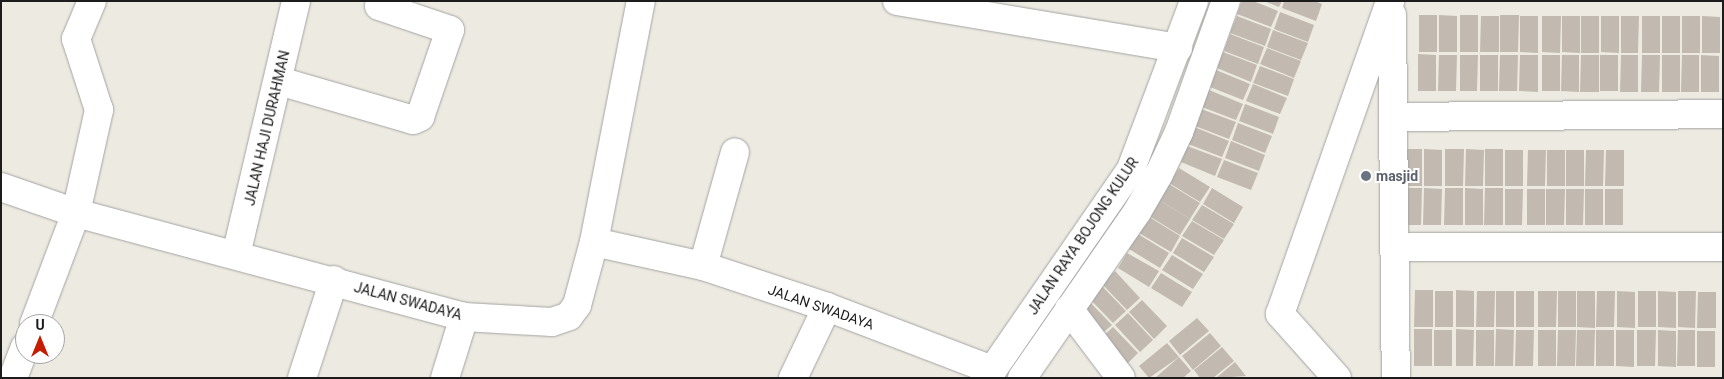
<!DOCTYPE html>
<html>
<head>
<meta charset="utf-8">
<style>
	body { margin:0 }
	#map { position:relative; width:1724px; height:379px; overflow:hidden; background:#edebe1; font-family:Roboto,sans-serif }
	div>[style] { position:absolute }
	.building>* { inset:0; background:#c2bab1 }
	.roads { filter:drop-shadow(0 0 1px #a3a3a3) drop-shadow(0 0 1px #a3a3a3) }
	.minor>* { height:28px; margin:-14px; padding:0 14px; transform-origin:14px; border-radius:14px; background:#fff }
	.tertiary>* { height:28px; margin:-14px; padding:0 14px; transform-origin:14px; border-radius:14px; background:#fff }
	.dots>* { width:14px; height:14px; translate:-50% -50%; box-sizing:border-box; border:2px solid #fff; border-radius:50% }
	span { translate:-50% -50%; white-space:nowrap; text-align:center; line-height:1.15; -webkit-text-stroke:4px #fff; paint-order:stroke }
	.street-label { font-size:14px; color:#1c1c1c }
	.worship-label { font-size:14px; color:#5b616d; font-weight:700 }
	.left { translate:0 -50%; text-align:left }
	.frame { position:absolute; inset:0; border:2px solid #1c1c1c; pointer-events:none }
	.north { position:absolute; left:15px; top:314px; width:50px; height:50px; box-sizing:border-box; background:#fff; border:1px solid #a4a4a4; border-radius:50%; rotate:0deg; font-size:14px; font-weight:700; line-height:20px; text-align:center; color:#1c1c1c }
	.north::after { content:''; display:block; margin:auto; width:18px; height:22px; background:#c61c01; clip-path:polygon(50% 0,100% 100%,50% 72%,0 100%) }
</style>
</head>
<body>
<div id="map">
	<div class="building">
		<i style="clip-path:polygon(1242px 1px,1253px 1px,1278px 11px,1271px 27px,1237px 14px)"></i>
		<i style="clip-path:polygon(1264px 1px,1282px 1px,1279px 7px)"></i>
		<i style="clip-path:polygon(1284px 1px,1315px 1px,1322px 4px,1316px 21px,1282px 8px)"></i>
		<i style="clip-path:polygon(1280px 12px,1314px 25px,1308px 42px,1274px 29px)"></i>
		<i style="clip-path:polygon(1419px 15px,1437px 15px,1437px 52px,1419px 52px)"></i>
		<i style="clip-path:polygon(1439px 15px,1457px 16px,1457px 52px,1439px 52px)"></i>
		<i style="clip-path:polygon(1460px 15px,1478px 15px,1478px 52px,1460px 52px)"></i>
		<i style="clip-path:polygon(1500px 15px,1519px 15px,1518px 52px,1500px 52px)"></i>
		<i style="clip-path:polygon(1237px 16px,1271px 29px,1265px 46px,1230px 33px)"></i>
		<i style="clip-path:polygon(1481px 16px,1499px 16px,1499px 52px,1480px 52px)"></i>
		<i style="clip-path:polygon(1520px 16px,1538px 16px,1538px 53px,1520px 52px)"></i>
		<i style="clip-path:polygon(1542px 16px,1561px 16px,1560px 53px,1542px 52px)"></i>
		<i style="clip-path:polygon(1562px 16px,1580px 16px,1580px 53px,1562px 52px)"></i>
		<i style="clip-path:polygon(1581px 16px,1599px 16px,1599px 53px,1581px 53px)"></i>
		<i style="clip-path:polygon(1601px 16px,1619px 16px,1619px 53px,1601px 52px)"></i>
		<i style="clip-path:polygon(1621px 16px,1639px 16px,1638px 53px,1621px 53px)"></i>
		<i style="clip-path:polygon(1642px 16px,1660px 16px,1660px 53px,1642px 53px)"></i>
		<i style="clip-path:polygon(1662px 16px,1680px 16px,1680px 53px,1662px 53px)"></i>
		<i style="clip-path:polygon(1682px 16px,1700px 16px,1700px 53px,1682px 53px)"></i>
		<i style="clip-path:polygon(1702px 16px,1720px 17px,1720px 53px,1702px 53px)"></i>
		<i style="clip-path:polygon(1273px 30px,1308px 43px,1301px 60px,1267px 47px)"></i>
		<i style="clip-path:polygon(1230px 34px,1264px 47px,1258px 64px,1224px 51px)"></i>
		<i style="clip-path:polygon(1267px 48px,1301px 61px,1294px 78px,1260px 64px)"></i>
		<i style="clip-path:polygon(1223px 52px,1257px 65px,1251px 82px,1217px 68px)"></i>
		<i style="clip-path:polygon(1418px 54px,1436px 55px,1436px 91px,1418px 91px)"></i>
		<i style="clip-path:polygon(1439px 55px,1457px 55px,1456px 91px,1438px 91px)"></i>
		<i style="clip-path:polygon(1460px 55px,1478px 55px,1477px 91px,1460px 91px)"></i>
		<i style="clip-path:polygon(1480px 55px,1498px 55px,1498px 91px,1480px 91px)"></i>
		<i style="clip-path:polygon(1500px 55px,1518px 55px,1517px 91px,1499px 91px)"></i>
		<i style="clip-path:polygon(1520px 55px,1538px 55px,1538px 92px,1519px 91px)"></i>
		<i style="clip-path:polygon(1542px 55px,1560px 55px,1560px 91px,1542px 91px)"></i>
		<i style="clip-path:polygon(1562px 55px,1579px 55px,1579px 92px,1561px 91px)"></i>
		<i style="clip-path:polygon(1581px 55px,1599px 55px,1599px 92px,1580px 92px)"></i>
		<i style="clip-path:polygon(1600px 55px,1618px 55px,1618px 91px,1600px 91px)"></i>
		<i style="clip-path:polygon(1621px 55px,1638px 55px,1638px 92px,1620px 92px)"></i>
		<i style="clip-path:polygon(1642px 55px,1660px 55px,1659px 92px,1641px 92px)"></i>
		<i style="clip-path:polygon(1662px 55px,1680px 55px,1680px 92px,1662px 92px)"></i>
		<i style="clip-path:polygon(1682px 55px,1699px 55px,1699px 92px,1681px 92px)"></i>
		<i style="clip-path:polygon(1701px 55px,1719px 56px,1719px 92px,1701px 92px)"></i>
		<i style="clip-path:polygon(1260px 66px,1294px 79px,1288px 96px,1253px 83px)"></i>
		<i style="clip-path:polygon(1216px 70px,1250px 84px,1243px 100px,1210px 87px)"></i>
		<i style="clip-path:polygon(1253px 84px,1287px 98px,1280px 114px,1246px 101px)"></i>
		<i style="clip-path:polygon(1209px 90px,1243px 104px,1236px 120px,1202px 107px)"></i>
		<i style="clip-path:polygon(1245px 104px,1279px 117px,1273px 134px,1239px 121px)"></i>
		<i style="clip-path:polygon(1201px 109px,1236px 122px,1229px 139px,1195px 126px)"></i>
		<i style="clip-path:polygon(1238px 123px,1272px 136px,1265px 153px,1232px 140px)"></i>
		<i style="clip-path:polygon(1194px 127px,1229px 141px,1222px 157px,1188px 144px)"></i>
		<i style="clip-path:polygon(1231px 141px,1265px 155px,1259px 171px,1225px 158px)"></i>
		<i style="clip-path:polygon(1187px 146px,1222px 159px,1215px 176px,1181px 162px)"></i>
		<i style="clip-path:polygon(1404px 149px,1422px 149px,1422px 186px,1404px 186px)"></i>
		<i style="clip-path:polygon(1424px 149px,1442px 150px,1442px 186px,1424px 186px)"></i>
		<i style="clip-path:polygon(1445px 149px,1464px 149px,1463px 186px,1445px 186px)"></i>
		<i style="clip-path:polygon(1466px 149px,1484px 150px,1483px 186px,1465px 186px)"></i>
		<i style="clip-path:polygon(1485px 149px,1503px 149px,1503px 186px,1485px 186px)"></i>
		<i style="clip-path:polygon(1505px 150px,1523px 150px,1523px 186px,1505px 186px)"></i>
		<i style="clip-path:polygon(1528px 150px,1546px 150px,1545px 186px,1527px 186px)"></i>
		<i style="clip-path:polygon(1547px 150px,1565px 150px,1565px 186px,1547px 186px)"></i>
		<i style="clip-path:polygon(1566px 150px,1584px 150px,1584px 186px,1566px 186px)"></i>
		<i style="clip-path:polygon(1586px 150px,1604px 150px,1603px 186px,1585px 186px)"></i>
		<i style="clip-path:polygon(1606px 150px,1624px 150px,1624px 186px,1605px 186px)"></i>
		<i style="clip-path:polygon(1224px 160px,1258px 173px,1251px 190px,1217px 177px)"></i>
		<i style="clip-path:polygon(1179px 168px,1210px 187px,1200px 202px,1169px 183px)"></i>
		<i style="clip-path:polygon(1169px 184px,1200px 203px,1190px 219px,1159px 200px)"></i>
		<i style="clip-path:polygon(1212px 188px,1243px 207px,1234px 223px,1203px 204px)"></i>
		<i style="clip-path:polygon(1404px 188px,1422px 188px,1421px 225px,1403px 225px)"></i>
		<i style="clip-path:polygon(1424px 188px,1442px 189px,1441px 225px,1423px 225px)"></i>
		<i style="clip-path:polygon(1445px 188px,1463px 188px,1463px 225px,1444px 225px)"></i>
		<i style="clip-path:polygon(1465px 188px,1483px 189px,1483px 225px,1465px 225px)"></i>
		<i style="clip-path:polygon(1485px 188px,1503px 188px,1503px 225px,1484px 225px)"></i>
		<i style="clip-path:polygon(1505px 189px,1523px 189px,1522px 225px,1505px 225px)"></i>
		<i style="clip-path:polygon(1527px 189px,1545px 189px,1545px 225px,1527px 225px)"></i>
		<i style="clip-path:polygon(1546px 189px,1565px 189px,1564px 225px,1546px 225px)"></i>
		<i style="clip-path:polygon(1566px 189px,1584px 189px,1583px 225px,1566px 225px)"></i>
		<i style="clip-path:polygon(1585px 189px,1603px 189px,1603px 225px,1585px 225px)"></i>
		<i style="clip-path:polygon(1605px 189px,1623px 189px,1623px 225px,1605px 225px)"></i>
		<i style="clip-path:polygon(1159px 200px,1190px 219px,1180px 235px,1149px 216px)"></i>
		<i style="clip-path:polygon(1202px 205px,1234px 224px,1224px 239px,1192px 220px)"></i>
		<i style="clip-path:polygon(1149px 217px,1180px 236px,1171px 252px,1139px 233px)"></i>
		<i style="clip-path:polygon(1192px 221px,1224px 240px,1214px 255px,1182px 236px)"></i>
		<i style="clip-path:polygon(1138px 234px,1169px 253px,1160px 268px,1129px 249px)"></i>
		<i style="clip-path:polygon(1182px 238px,1214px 257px,1204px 272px,1173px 253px)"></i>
		<i style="clip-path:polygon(1127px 253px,1159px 271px,1149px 287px,1118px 268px)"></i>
		<i style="clip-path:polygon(1172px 255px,1203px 274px,1193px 289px,1162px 270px)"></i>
		<i style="clip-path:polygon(1115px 271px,1140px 298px,1127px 310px,1102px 284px)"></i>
		<i style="clip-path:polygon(1161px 273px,1192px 292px,1182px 307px,1151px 288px)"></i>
		<i style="clip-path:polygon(1101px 285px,1126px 311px,1113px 323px,1088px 297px)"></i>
		<i style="clip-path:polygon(1415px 290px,1433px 290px,1433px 327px,1414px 327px)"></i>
		<i style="clip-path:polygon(1456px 290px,1474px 291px,1474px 327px,1456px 327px)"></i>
		<i style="clip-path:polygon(1435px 291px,1453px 291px,1453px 327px,1435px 327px)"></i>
		<i style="clip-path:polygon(1477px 291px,1495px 291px,1494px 327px,1476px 327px)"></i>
		<i style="clip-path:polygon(1496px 291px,1514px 291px,1514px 327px,1496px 327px)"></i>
		<i style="clip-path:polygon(1516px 291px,1534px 291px,1534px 327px,1516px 327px)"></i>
		<i style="clip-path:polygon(1538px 291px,1557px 291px,1556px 327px,1538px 327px)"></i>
		<i style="clip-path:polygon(1558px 291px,1576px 291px,1576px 327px,1558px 327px)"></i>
		<i style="clip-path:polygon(1577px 291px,1595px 291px,1595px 328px,1577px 327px)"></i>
		<i style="clip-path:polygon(1597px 291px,1615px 291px,1614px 327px,1596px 327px)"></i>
		<i style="clip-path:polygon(1617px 291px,1635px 292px,1635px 328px,1617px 327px)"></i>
		<i style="clip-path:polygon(1638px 291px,1656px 291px,1656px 327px,1638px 327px)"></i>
		<i style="clip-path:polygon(1658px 291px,1676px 292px,1676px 328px,1658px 327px)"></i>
		<i style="clip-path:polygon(1678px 291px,1696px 291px,1695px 328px,1678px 327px)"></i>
		<i style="clip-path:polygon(1698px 292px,1716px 292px,1716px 328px,1697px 328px)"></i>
		<i style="clip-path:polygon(1086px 298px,1112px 325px,1098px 337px,1073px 310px)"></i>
		<i style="clip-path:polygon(1142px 300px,1167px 326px,1154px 339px,1129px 312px)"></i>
		<i style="clip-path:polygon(1128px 313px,1153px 340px,1140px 352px,1115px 325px)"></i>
		<i style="clip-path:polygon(1197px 318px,1209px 331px,1180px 355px,1169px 341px)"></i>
		<i style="clip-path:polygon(1113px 327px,1138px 353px,1125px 366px,1100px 339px)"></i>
		<i style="clip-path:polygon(1414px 329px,1432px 329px,1432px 366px,1414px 366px)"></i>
		<i style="clip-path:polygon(1456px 329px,1474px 330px,1473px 366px,1456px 366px)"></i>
		<i style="clip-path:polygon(1496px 329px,1514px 330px,1513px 366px,1495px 366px)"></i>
		<i style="clip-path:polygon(1434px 330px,1452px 330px,1452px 366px,1434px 366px)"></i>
		<i style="clip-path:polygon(1476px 330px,1494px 330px,1494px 366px,1476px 366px)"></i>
		<i style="clip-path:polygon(1516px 330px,1534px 330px,1533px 366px,1515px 366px)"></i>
		<i style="clip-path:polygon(1538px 330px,1556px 330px,1556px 366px,1538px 366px)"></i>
		<i style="clip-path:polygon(1558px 330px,1576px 330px,1575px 366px,1557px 366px)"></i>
		<i style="clip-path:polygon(1577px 330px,1595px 330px,1594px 366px,1576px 366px)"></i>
		<i style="clip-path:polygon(1596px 330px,1614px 330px,1614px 366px,1596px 366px)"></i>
		<i style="clip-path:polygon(1616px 330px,1634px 330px,1634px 367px,1616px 366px)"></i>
		<i style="clip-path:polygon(1637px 330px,1656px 330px,1655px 366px,1637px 366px)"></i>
		<i style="clip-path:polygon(1658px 330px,1676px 331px,1676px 367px,1658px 366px)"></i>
		<i style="clip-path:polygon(1678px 330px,1695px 330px,1695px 366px,1677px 366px)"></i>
		<i style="clip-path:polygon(1697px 331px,1715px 331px,1715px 367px,1697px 367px)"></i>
		<i style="clip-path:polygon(1210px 333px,1221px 346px,1193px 370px,1182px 356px)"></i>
		<i style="clip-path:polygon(1167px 343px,1179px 357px,1149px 378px,1139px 366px)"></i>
		<i style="clip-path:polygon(1222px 347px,1234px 361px,1213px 378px,1200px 378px,1194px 370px)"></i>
		<i style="clip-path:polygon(1179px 357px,1191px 371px,1183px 378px,1155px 378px)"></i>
		<i style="clip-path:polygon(1235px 362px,1246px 376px,1216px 378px)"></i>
	</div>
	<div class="roads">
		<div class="minor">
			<i style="left:897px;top:1px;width:285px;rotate:9.5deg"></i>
			<i style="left:1392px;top:15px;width:363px;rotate:89.4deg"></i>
			<i style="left:279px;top:81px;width:140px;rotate:16.2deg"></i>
			<i style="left:413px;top:120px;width:8px;rotate:-23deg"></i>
			<i style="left:420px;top:117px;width:92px;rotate:-71deg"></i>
			<i style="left:450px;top:30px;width:75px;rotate:-161.3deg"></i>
			<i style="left:1393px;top:117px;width:330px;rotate:-0.5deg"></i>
			<i style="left:1px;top:187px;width:79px;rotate:19.1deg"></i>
			<i style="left:76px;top:213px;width:402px;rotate:15deg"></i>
			<i style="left:464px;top:317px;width:88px;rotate:3.3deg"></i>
			<i style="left:552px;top:322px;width:18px;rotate:-19deg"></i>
			<i style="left:569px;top:316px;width:14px;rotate:-54deg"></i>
			<i style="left:577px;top:305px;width:65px;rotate:-74.9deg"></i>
			<i style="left:594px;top:242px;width:112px;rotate:12.4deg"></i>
			<i style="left:703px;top:266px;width:131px;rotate:18.3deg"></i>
			<i style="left:827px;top:307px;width:177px;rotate:20.9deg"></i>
			<i style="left:594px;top:242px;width:246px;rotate:-79deg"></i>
			<i style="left:1395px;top:247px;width:328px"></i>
			<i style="left:236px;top:255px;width:261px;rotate:-76.7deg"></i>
			<i style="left:703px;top:266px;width:118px;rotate:-74.3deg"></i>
			<i style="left:1069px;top:309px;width:86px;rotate:53deg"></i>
			<i style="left:34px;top:324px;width:119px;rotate:-69.3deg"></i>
			<i style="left:76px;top:213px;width:106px;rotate:-77.4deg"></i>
			<i style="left:99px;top:110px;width:75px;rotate:-107.9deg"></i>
			<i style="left:76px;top:39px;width:41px;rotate:-67.2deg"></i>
			<i style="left:13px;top:378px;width:33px;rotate:-69deg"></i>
			<i style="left:302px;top:378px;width:103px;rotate:-71.9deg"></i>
			<i style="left:445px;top:378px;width:64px;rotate:-72.7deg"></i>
			<i style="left:793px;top:378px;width:79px;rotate:-64.4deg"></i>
			<i style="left:1022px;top:378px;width:202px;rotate:-55.3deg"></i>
			<i style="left:1137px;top:212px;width:44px;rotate:-59.9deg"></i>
			<i style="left:1159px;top:174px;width:47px;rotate:-64.5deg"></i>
			<i style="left:1179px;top:132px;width:139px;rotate:-70.3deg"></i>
			<i style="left:1337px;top:378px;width:86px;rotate:-131.7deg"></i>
			<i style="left:1280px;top:314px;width:332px;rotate:-70.6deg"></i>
		</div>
		<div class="tertiary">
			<i style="left:987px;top:378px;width:254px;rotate:-55.4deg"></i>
			<i style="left:1131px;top:169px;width:179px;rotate:-69.4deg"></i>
		</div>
	</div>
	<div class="dots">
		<i style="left:1366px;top:176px;background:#6b7280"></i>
	</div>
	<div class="street-label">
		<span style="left:267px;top:128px;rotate:-77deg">JALAN HAJI DURAHMAN</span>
		<span style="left:1083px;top:236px;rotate:-56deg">JALAN RAYA BOJONG KULUR</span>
		<span style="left:408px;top:301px;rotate:15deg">JALAN SWADAYA</span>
		<span style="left:821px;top:307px;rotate:19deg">JALAN SWADAYA</span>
	</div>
	<div class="worship-label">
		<span class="left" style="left:1376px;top:176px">masjid</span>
	</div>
	<div class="frame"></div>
	<div class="north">U</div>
</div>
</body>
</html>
